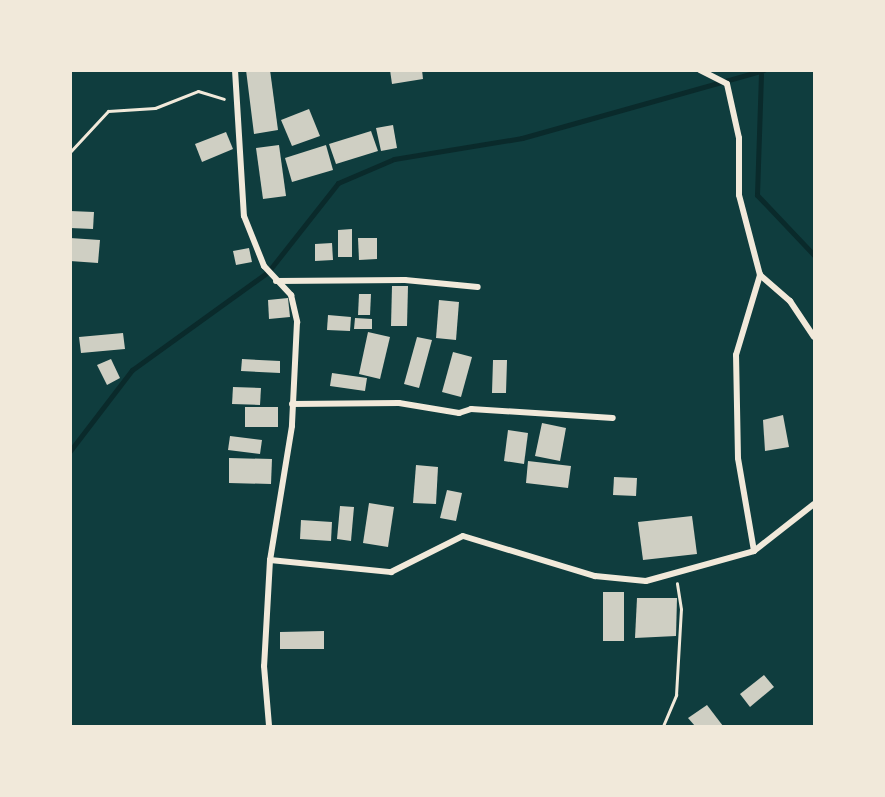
<!DOCTYPE html>
<html>
<head>
<meta charset="utf-8">
<style>
	body { margin:0 }
	#map { position:relative; width:885px; height:797px; overflow:hidden; background:#0f3d3e; font-family:"Source Sans 3",sans-serif }
	div>[style] { position:absolute }
	.stream>* { height:5px; margin:-2.5px; padding:0 2.5px; transform-origin:2.5px; border-radius:2.5px; background:#0a2a2b }
	.building>* { inset:0; background:#cfcfc3 }
	.path>* { height:3px; margin:-1.5px; padding:0 1.5px; transform-origin:1.5px; border-radius:1.5px; background:#f1e9da }
	.minor>* { height:6px; margin:-3px; padding:0 3px; transform-origin:3px; border-radius:3px; background:#f1e9da }
	span { translate:-50% -50%; white-space:nowrap; text-align:center; line-height:1.15; -webkit-text-stroke:6px #f1e9da; paint-order:stroke }
	.frame { position:absolute; inset:0; border:72px solid #f1e9da; pointer-events:none }
</style>
</head>
<body>
<div id="map">
	<div class="stream">
		<i style="left:761px;top:74px;width:121px;rotate:91.9deg"></i>
		<i style="left:757px;top:195px;width:83px;rotate:46.5deg"></i>
		<i style="left:70px;top:451px;width:102px;rotate:-52.6deg"></i>
		<i style="left:132px;top:370px;width:168px;rotate:-35.8deg"></i>
		<i style="left:268px;top:272px;width:113px;rotate:-51.8deg"></i>
		<i style="left:338px;top:183px;width:61px;rotate:-23.2deg"></i>
		<i style="left:394px;top:159px;width:130px;rotate:-9.3deg"></i>
		<i style="left:522px;top:138px;width:251px;rotate:-15.7deg"></i>
	</div>
	<div class="building">
		<i style="clip-path:polygon(246px 70px,270px 70px,278px 130px,254px 134px)"></i>
		<i style="clip-path:polygon(390px 70px,422px 70px,423px 79px,392px 84px)"></i>
		<i style="clip-path:polygon(309px 109px,320px 136px,292px 146px,281px 120px)"></i>
		<i style="clip-path:polygon(393px 125px,397px 148px,381px 151px,376px 128px)"></i>
		<i style="clip-path:polygon(371px 131px,378px 151px,336px 164px,329px 144px)"></i>
		<i style="clip-path:polygon(226px 132px,233px 149px,202px 162px,195px 144px)"></i>
		<i style="clip-path:polygon(279px 145px,286px 196px,263px 199px,256px 148px)"></i>
		<i style="clip-path:polygon(326px 145px,333px 170px,292px 182px,285px 158px)"></i>
		<i style="clip-path:polygon(70px 211px,94px 212px,93px 229px,70px 228px)"></i>
		<i style="clip-path:polygon(352px 229px,352px 257px,338px 257px,338px 230px)"></i>
		<i style="clip-path:polygon(70px 238px,100px 240px,98px 263px,70px 261px)"></i>
		<i style="clip-path:polygon(358px 238px,377px 238px,377px 259px,359px 260px)"></i>
		<i style="clip-path:polygon(332px 243px,333px 260px,315px 261px,315px 244px)"></i>
		<i style="clip-path:polygon(249px 248px,252px 262px,236px 265px,233px 251px)"></i>
		<i style="clip-path:polygon(392px 286px,408px 286px,407px 326px,391px 326px)"></i>
		<i style="clip-path:polygon(359px 294px,371px 294px,370px 315px,358px 315px)"></i>
		<i style="clip-path:polygon(288px 298px,290px 317px,269px 319px,268px 300px)"></i>
		<i style="clip-path:polygon(439px 300px,459px 302px,456px 340px,436px 338px)"></i>
		<i style="clip-path:polygon(328px 315px,351px 317px,350px 331px,327px 330px)"></i>
		<i style="clip-path:polygon(355px 318px,372px 319px,372px 329px,354px 329px)"></i>
		<i style="clip-path:polygon(368px 332px,390px 337px,380px 379px,359px 374px)"></i>
		<i style="clip-path:polygon(123px 333px,125px 349px,81px 353px,79px 337px)"></i>
		<i style="clip-path:polygon(417px 337px,432px 340px,419px 388px,404px 384px)"></i>
		<i style="clip-path:polygon(453px 352px,472px 357px,461px 397px,442px 392px)"></i>
		<i style="clip-path:polygon(111px 359px,120px 378px,107px 385px,97px 365px)"></i>
		<i style="clip-path:polygon(242px 359px,280px 361px,280px 373px,241px 371px)"></i>
		<i style="clip-path:polygon(493px 360px,507px 360px,506px 393px,492px 393px)"></i>
		<i style="clip-path:polygon(332px 373px,367px 378px,365px 391px,330px 386px)"></i>
		<i style="clip-path:polygon(233px 387px,261px 388px,260px 405px,232px 404px)"></i>
		<i style="clip-path:polygon(245px 407px,278px 407px,278px 427px,245px 427px)"></i>
		<i style="clip-path:polygon(783px 415px,789px 447px,765px 451px,763px 420px)"></i>
		<i style="clip-path:polygon(542px 423px,566px 428px,560px 461px,535px 456px)"></i>
		<i style="clip-path:polygon(508px 430px,528px 433px,524px 464px,504px 461px)"></i>
		<i style="clip-path:polygon(230px 436px,262px 440px,260px 454px,228px 450px)"></i>
		<i style="clip-path:polygon(229px 458px,272px 459px,271px 484px,229px 483px)"></i>
		<i style="clip-path:polygon(528px 461px,571px 466px,568px 488px,526px 483px)"></i>
		<i style="clip-path:polygon(416px 465px,438px 467px,436px 504px,413px 503px)"></i>
		<i style="clip-path:polygon(614px 477px,637px 478px,636px 496px,613px 495px)"></i>
		<i style="clip-path:polygon(447px 490px,462px 493px,456px 521px,440px 518px)"></i>
		<i style="clip-path:polygon(369px 503px,394px 507px,388px 547px,363px 543px)"></i>
		<i style="clip-path:polygon(340px 506px,354px 507px,351px 541px,337px 539px)"></i>
		<i style="clip-path:polygon(692px 516px,697px 554px,643px 560px,638px 522px)"></i>
		<i style="clip-path:polygon(301px 520px,332px 522px,331px 541px,300px 539px)"></i>
		<i style="clip-path:polygon(603px 592px,624px 592px,624px 641px,603px 641px)"></i>
		<i style="clip-path:polygon(637px 598px,677px 598px,676px 636px,635px 638px)"></i>
		<i style="clip-path:polygon(324px 631px,324px 649px,280px 649px,280px 632px)"></i>
		<i style="clip-path:polygon(764px 675px,774px 687px,750px 707px,740px 694px)"></i>
		<i style="clip-path:polygon(707px 705px,723px 726px,695px 726px,688px 718px)"></i>
	</div>
	<div class="path">
		<i style="left:70px;top:152px;width:56px;rotate:-47.2deg"></i>
		<i style="left:108px;top:111px;width:47px;rotate:-3.7deg"></i>
		<i style="left:155px;top:108px;width:46px;rotate:-21.6deg"></i>
		<i style="left:198px;top:91px;width:27px;rotate:17deg"></i>
		<i style="left:663px;top:726px;width:34px;rotate:-67deg"></i>
		<i style="left:676px;top:695px;width:86px;rotate:-86.7deg"></i>
		<i style="left:681px;top:609px;width:26px;rotate:-99deg"></i>
	</div>
	<div class="minor">
		<i style="left:235px;top:70px;width:146px;rotate:86.5deg"></i>
		<i style="left:244px;top:216px;width:54px;rotate:68.2deg"></i>
		<i style="left:264px;top:266px;width:40px;rotate:47deg"></i>
		<i style="left:291px;top:295px;width:28px;rotate:77deg"></i>
		<i style="left:297px;top:322px;width:104px;rotate:92.8deg"></i>
		<i style="left:292px;top:426px;width:136px;rotate:99.3deg"></i>
		<i style="left:270px;top:560px;width:106px;rotate:93.2deg"></i>
		<i style="left:264px;top:666px;width:60px;rotate:85.2deg"></i>
		<i style="left:700px;top:70px;width:30px;rotate:27deg"></i>
		<i style="left:727px;top:84px;width:55px;rotate:77.5deg"></i>
		<i style="left:739px;top:138px;width:57px;rotate:90deg"></i>
		<i style="left:739px;top:195px;width:83px;rotate:75.3deg"></i>
		<i style="left:760px;top:275px;width:40px;rotate:41deg"></i>
		<i style="left:790px;top:301px;width:43px;rotate:56.3deg"></i>
		<i style="left:276px;top:281px;width:129px;rotate:-0.4deg"></i>
		<i style="left:405px;top:280px;width:73px;rotate:5.5deg"></i>
		<i style="left:292px;top:404px;width:107px;rotate:-0.5deg"></i>
		<i style="left:399px;top:403px;width:61px;rotate:9.5deg"></i>
		<i style="left:459px;top:413px;width:13px;rotate:-18deg"></i>
		<i style="left:471px;top:409px;width:142px;rotate:3.6deg"></i>
		<i style="left:754px;top:551px;width:94px;rotate:-99.8deg"></i>
		<i style="left:738px;top:458px;width:103px;rotate:-91.1deg"></i>
		<i style="left:736px;top:355px;width:84px;rotate:-73.3deg"></i>
		<i style="left:270px;top:560px;width:122px;rotate:5.7deg"></i>
		<i style="left:391px;top:572px;width:80px;rotate:-26.6deg"></i>
		<i style="left:463px;top:536px;width:138px;rotate:16.9deg"></i>
		<i style="left:595px;top:576px;width:51px;rotate:5.6deg"></i>
		<i style="left:646px;top:581px;width:112px;rotate:-15.5deg"></i>
		<i style="left:754px;top:551px;width:76px;rotate:-38.1deg"></i>
	</div>
	<div class="frame"></div>
</div>
</body>
</html>
